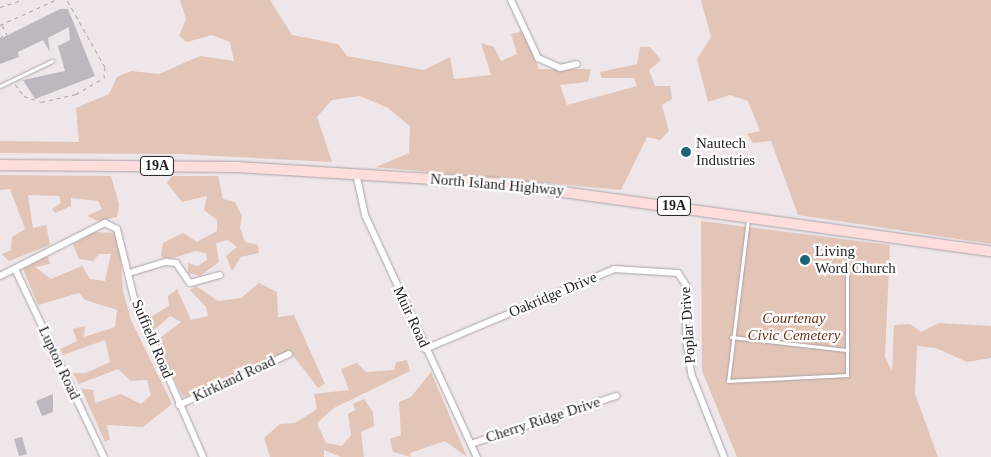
<!DOCTYPE html>
<html>
<head>
<meta charset="utf-8">
<style>
	body { margin:0 }
	#map { position:relative; width:991px; height:457px; overflow:hidden; background:#eee6e9; font-family:"Times New Roman",serif }
	div>[style] { position:absolute }
	.green>* { inset:0; background:#e3c5b7 }
	.building>* { inset:0; background:#beb8be }
	.path>* { height:1px; margin-top:-0.5px; transform-origin:0; background:repeating-linear-gradient(90deg,#aea7aa 0 4px,transparent 0 8px) }
	.roads { filter:drop-shadow(0 0 1px #aaa3a6) drop-shadow(0 0 1px #aaa3a6) }
	.lane>* { height:3px; margin:-1.5px; padding:0 1.5px; transform-origin:1.5px; border-radius:1.5px; background:#fff }
	.street>* { height:6px; margin:-3px; padding:0 3px; transform-origin:3px; border-radius:3px; background:#fff }
	.primary>* { height:10px; margin:-5px; padding:0 5px; transform-origin:5px; border-radius:5px; background:#fedddd }
	.dots>* { width:14px; height:14px; translate:-50% -50%; box-sizing:border-box; border:2px solid #fff; border-radius:50% }
	span { translate:-50% -50%; white-space:nowrap; text-align:center; line-height:1.15; -webkit-text-stroke:4.5px #fff; paint-order:stroke }
	.shield-label span { padding:1px 4px; background:#fff; border:1px solid; border-radius:4px; -webkit-text-stroke-width:0 }
	.shield-label { font-size:14px; color:#221f20; font-weight:700 }
	.poi-label { font-size:15px; color:#221f20 }
	.left { translate:0 -50%; text-align:left }
	.street-label { font-size:15px; color:#221f20 }
	.park-label { font-size:15px; color:#6e3417; font-style:italic }
</style>
</head>
<body>
<div id="map">
	<div class="green">
		<i style="clip-path:polygon(180px 0,270px 0,292px 35px,338px 44px,347px 56px,424px 70px,450px 57px,454px 79px,491px 75px,481px 43px,494px 47px,501px 61px,517px 54px,511px 34px,523px 31px,539px 69px,591px 69px,588px 82px,560px 85px,567px 105px,637px 86px,634px 78px,602px 78px,600px 72px,637px 64px,640px 47px,650px 47px,661px 60px,649px 70px,655px 86px,670px 86px,672px 99px,662px 105px,669px 131px,660px 140px,647px 137px,621px 190px,376px 167px,409px 153px,410px 126px,388px 108px,360px 96px,332px 100px,317px 117px,332px 162px,179px 154px,0 153px,0 141px,79px 142px,76px 108px,109px 94px,117px 77px,131px 71px,159px 74px,200px 56px,234px 61px,230px 42px,212px 35px,187px 42px,179px 36px,186px 19px)"></i>
		<i style="clip-path:polygon(701px 0,991px 0,991px 244px,798px 215px,771px 141px,753px 143px,747px 134px,760px 131px,748px 101px,730px 95px,708px 102px,697px 59px,711px 37px)"></i>
		<i style="clip-path:polygon(0 175px,111px 176px,119px 204px,117px 217px,98px 221px,87px 216px,102px 209px,98px 201px,71px 198px,71px 206px,55px 213px,52px 209px,61px 203px,59px 196px,28px 195px,33px 228px,46px 225px,50px 245px,9px 261px,2px 254px,11px 250px,12px 237px,25px 229px,10px 189px,0 190px)"></i>
		<i style="clip-path:polygon(172px 176px,218px 176px,223px 199px,235px 202px,242px 216px,240px 228px,245px 242px,258px 245px,259px 253px,241px 257px,232px 271px,226px 256px,237px 247px,228px 240px,216px 243px,219px 262px,200px 276px,188px 273px,188px 263px,198px 266px,207px 260px,206px 253px,195px 251px,167px 260px,161px 256px,163px 243px,183px 233px,197px 242px,217px 231px,217px 220px,204px 210px,207px 196px,182px 202px,167px 183px)"></i>
		<i style="clip-path:polygon(701px 221px,890px 245px,885px 357px,892px 371px,894px 325px,910px 324px,921px 332px,939px 323px,991px 326px,991px 358px,967px 362px,936px 348px,917px 346px,915px 394px,938px 457px,737px 457px,702px 371px)"></i>
		<i style="clip-path:polygon(94px 232px,119px 233px,123px 291px,131px 320px,172px 404px,143px 427px,107px 425px,110px 439px,105px 442px,81px 388px,93px 390px,95px 403px,121px 394px,141px 404px,151px 395px,147px 380px,131px 381px,118px 369px,79px 384px,73px 373px,86px 373px,110px 362px,105px 340px,63px 355px,60px 349px,77px 341px,73px 329px,85px 326px,84px 337px,115px 327px,117px 310px,85px 300px,79px 293px,38px 305px,23px 269px,48px 256px,50px 264px,35px 267px,51px 279px,82px 266px,90px 279px,105px 281px,111px 254px,99px 254px,93px 261px,79px 259px,73px 244px)"></i>
		<i style="clip-path:polygon(259px 283px,277px 292px,278px 317px,294px 315px,325px 384px,318px 388px,292px 354px,268px 358px,206px 392px,183px 397px,156px 341px,181px 322px,170px 316px,152px 332px,145px 320px,169px 306px,168px 296px,177px 289px,191px 320px,208px 316px,206px 307px,190px 290px,196px 286px,218px 301px,241px 298px)"></i>
		<i style="clip-path:polygon(407px 360px,410px 371px,334px 408px,317px 423px,326px 443px,342px 446px,351px 435px,348px 414px,355px 410px,353px 404px,364px 399px,373px 412px,374px 426px,361px 432px,364px 457px,341px 457px,324px 450px,324px 457px,270px 457px,264px 438px,280px 424px,295px 423px,317px 409px,314px 394px,349px 390px,341px 369px,357px 363px,366px 372px,394px 370px,396px 362px)"></i>
		<i style="clip-path:polygon(431px 372px,467px 457px,445px 441px,410px 453px,411px 457px,393px 452px,390px 439px,401px 435px,399px 402px,411px 397px)"></i>
	</div>
	<div class="building">
		<i style="clip-path:polygon(60px 9px,68px 9px,95px 76px,35px 99px,23px 80px,65px 71px,58px 46px,70px 40px,69px 27px,48px 38px,50px 52px,43px 40px,18px 52px,19px 57px,0 64px,0 39px)"></i>
		<i style="clip-path:polygon(53px 394px,53px 412px,42px 416px,36px 401px)"></i>
		<i style="clip-path:polygon(22px 437px,27px 454px,19px 456px,14px 439px)"></i>
	</div>
	<div class="path">
		<i style="left:0;top:7px;width:22px;rotate:-18deg"></i>
		<i style="left:0;top:25px;width:60px;rotate:-24.4deg"></i>
		<i style="left:2px;top:25px;width:11px;rotate:63deg"></i>
		<i style="left:0;top:39px;width:6px;rotate:-51deg"></i>
		<i style="left:15px;top:84px;width:15px;rotate:53deg"></i>
		<i style="left:24px;top:96px;width:18px;rotate:19deg"></i>
		<i style="left:41px;top:102px;width:36px;rotate:-13deg"></i>
		<i style="left:76px;top:94px;width:32px;rotate:-30deg"></i>
		<i style="left:104px;top:78px;width:11px;rotate:-85deg"></i>
		<i style="left:105px;top:67px;width:77px;rotate:-119.6deg"></i>
	</div>
	<div class="roads">
		<div class="lane">
			<i style="left:0;top:86px;width:58px;rotate:-25.7deg"></i>
			<i style="left:748px;top:219px;width:163px;rotate:97deg"></i>
			<i style="left:728px;top:381px;width:119px;rotate:-2.9deg"></i>
			<i style="left:847px;top:375px;width:103px;rotate:-90deg"></i>
			<i style="left:731px;top:337px;width:117px;rotate:6.4deg"></i>
		</div>
		<div class="street">
			<i style="left:511px;top:0;width:64px;rotate:65deg"></i>
			<i style="left:538px;top:58px;width:24px;rotate:24deg"></i>
			<i style="left:560px;top:68px;width:17px;rotate:-13deg"></i>
			<i style="left:356px;top:173px;width:43px;rotate:77.9deg"></i>
			<i style="left:365px;top:215px;width:267px;rotate:65.2deg"></i>
			<i style="left:15px;top:269px;width:208px;rotate:64.7deg"></i>
			<i style="left:129px;top:273px;width:39px;rotate:-17deg"></i>
			<i style="left:166px;top:262px;width:10px;rotate:6deg"></i>
			<i style="left:176px;top:263px;width:24px;rotate:55deg"></i>
			<i style="left:190px;top:283px;width:31px;rotate:-15deg"></i>
			<i style="left:0;top:276px;width:118px;rotate:-26.8deg"></i>
			<i style="left:105px;top:223px;width:13px;rotate:27deg"></i>
			<i style="left:117px;top:229px;width:71px;rotate:76.2deg"></i>
			<i style="left:134px;top:298px;width:173px;rotate:66.5deg"></i>
			<i style="left:425px;top:349px;width:205px;rotate:-22.9deg"></i>
			<i style="left:614px;top:269px;width:64px;rotate:3.6deg"></i>
			<i style="left:678px;top:273px;width:17px;rotate:57deg"></i>
			<i style="left:687px;top:287px;width:53px;rotate:91.1deg"></i>
			<i style="left:686px;top:340px;width:36px;rotate:81deg"></i>
			<i style="left:692px;top:376px;width:87px;rotate:68.4deg"></i>
			<i style="left:179px;top:405px;width:121px;rotate:-24.9deg"></i>
			<i style="left:471px;top:444px;width:153px;rotate:-18.3deg"></i>
		</div>
		<div class="primary">
			<i style="left:0;top:165px;width:237px;rotate:0.5deg"></i>
			<i style="left:237px;top:167px;width:261px;rotate:3.5deg"></i>
			<i style="left:498px;top:183px;width:498px;rotate:7.9deg"></i>
		</div>
	</div>
	<div class="dots">
		<i style="left:686px;top:152px;background:#1d6474"></i>
		<i style="left:805px;top:260px;background:#1d6474"></i>
	</div>
	<div class="shield-label">
		<span style="left:157px;top:166px">19A</span>
		<span style="left:674px;top:206px">19A</span>
	</div>
	<div class="poi-label">
		<span class="left" style="left:696px;top:152px">Nautech<br>Industries</span>
		<span class="left" style="left:815px;top:260px">Living<br>Word Church</span>
	</div>
	<div class="street-label">
		<span style="left:497px;top:185px;rotate:5deg">North Island Highway</span>
		<span style="left:553px;top:295px;rotate:-23deg">Oakridge Drive</span>
		<span style="left:411px;top:317px;rotate:65deg">Muir Road</span>
		<span style="left:688px;top:325px;rotate:-94deg">Poplar Drive</span>
		<span style="left:152px;top:339px;rotate:67deg">Suffield Road</span>
		<span style="left:59px;top:363px;rotate:65deg">Lupton Road</span>
		<span style="left:234px;top:379px;rotate:-25deg">Kirkland Road</span>
		<span style="left:543px;top:420px;rotate:-18deg">Cherry Ridge Drive</span>
	</div>
	<div class="park-label">
		<span style="left:794px;top:327px">Courtenay<br>Civic Cemetery</span>
	</div>
</div>
</body>
</html>
